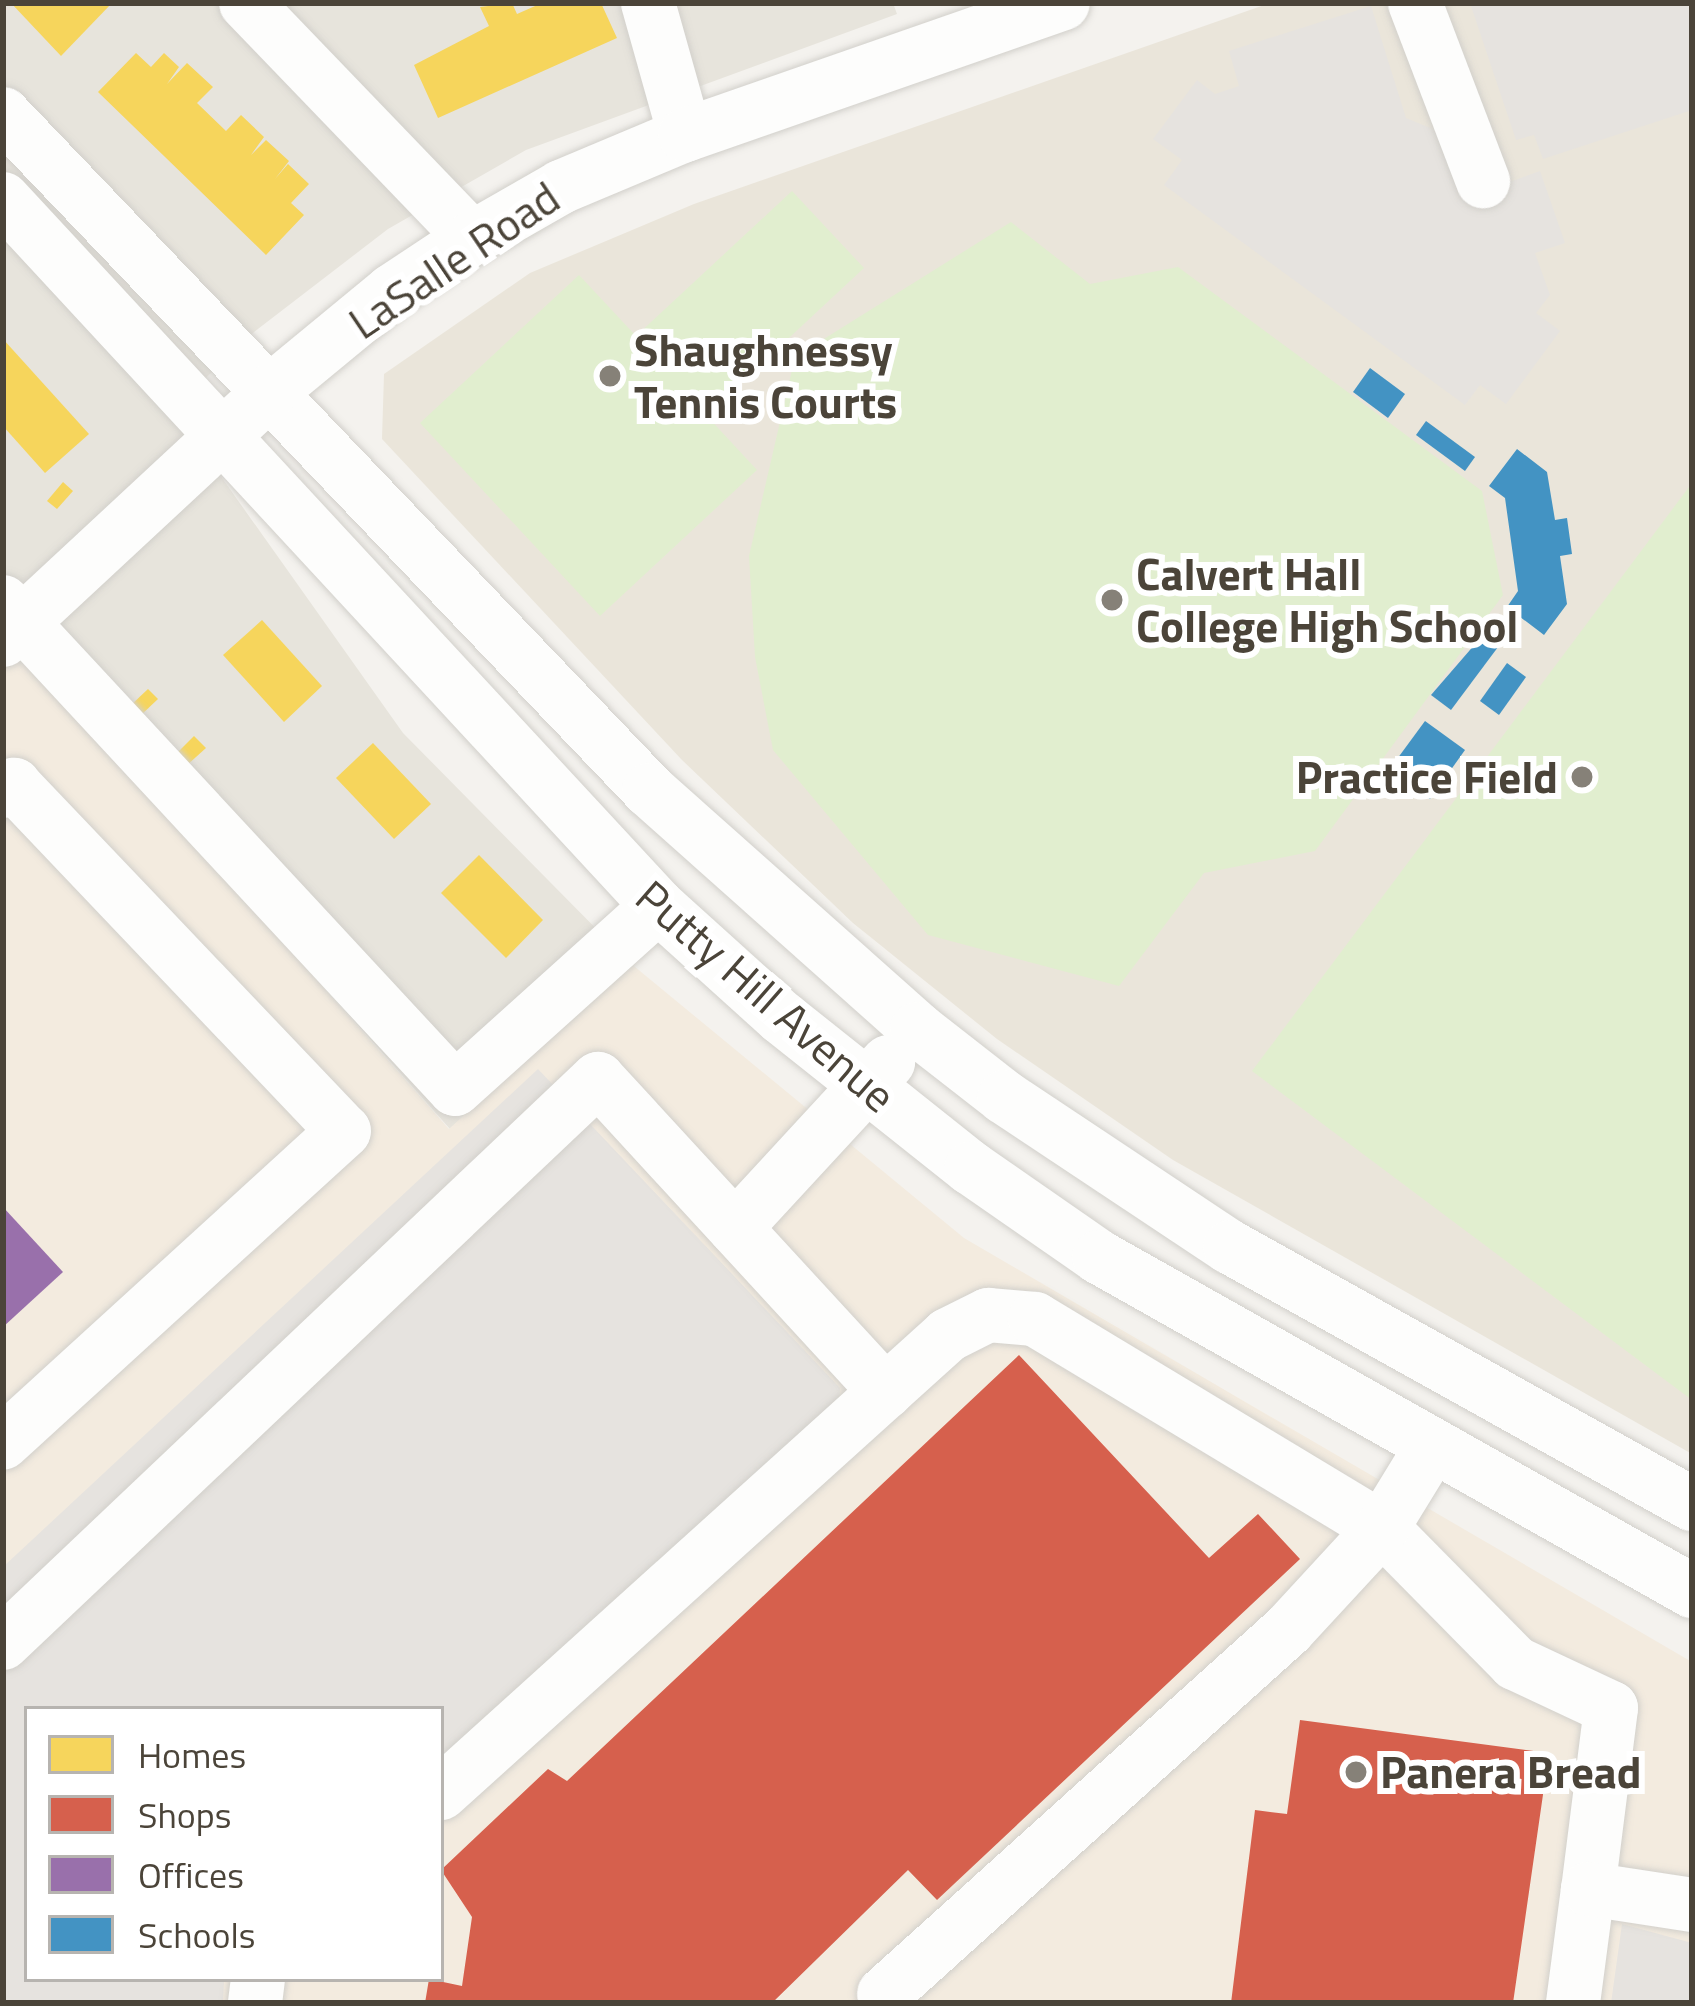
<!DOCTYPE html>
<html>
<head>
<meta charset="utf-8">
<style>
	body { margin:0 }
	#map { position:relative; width:1695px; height:2006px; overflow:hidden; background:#f4f2ee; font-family:"Titillium Web",sans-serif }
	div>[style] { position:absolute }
	.residential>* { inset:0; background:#e7e4dc }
	.commercial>* { inset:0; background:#f3ebdf }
	.education>* { inset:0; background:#eae5da }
	.green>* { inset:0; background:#e1eecf }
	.parking>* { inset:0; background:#e6e3df }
	.homes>* { inset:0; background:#f6d55c }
	.shops>* { inset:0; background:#d6604d }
	.offices>* { inset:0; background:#9970ab }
	.schools>* { inset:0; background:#4393c3 }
	.roads { filter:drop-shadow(0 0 3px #d2d0cb) drop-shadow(0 0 3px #d2d0cb) }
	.minor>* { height:54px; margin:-27px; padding:0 27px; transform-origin:27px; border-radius:27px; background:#fdfdfc }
	.dots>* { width:33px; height:33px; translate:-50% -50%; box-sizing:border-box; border:6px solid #fff; border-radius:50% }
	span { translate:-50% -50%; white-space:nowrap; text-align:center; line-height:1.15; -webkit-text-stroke:12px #fff; paint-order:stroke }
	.street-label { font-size:45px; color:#4b4439 }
	.poi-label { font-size:45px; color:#4b4439; font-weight:700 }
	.left { translate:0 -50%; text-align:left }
	.right { translate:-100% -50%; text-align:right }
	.frame { position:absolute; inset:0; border:6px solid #4b4439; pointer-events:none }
	.legend { position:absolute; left:24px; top:1706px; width:420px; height:276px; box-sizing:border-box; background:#fff; border:3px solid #b7b4b0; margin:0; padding:15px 21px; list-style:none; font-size:36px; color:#4b4439 }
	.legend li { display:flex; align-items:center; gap:24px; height:60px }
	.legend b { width:60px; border:3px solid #b7b4b0 }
</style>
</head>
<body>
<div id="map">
	<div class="residential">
		<i style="clip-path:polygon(3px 3px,893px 3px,897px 14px,526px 150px,388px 229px,254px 332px,173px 409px,403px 733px,629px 962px,450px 1129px,3px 626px)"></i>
	</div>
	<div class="commercial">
		<i style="clip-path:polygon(evenodd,3px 626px,449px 1129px,629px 962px,964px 1238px,1692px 1662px,1692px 2003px,3px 2003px,3px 626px,27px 1709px,441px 1709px,441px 1979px,27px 1979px,27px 1709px)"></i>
	</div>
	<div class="education">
		<i style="clip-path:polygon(1270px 3px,1692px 3px,1692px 1454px,1173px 1160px,997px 1039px,853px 923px,682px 760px,382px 439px,384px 374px,530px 273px,694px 204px)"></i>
	</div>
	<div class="green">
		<i style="clip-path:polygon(792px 191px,864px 268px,706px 415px,757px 470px,600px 616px,420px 423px,579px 275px,636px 336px)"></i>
		<i style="clip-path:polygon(1011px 222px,1090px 284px,1178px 267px,1482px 491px,1503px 595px,1315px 851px,1204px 873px,1119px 986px,928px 935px,773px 750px,755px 657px,749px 556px,795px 357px)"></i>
		<i style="clip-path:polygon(1692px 483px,1692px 1400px,1252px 1071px)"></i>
	</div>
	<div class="parking">
		<i style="clip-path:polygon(1470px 3px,1692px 3px,1692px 110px,1543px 159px,1534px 135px,1516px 140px)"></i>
		<i style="clip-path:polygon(1371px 6px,1406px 118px,1440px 132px,1507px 183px,1540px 171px,1565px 243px,1535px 253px,1550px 295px,1536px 313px,1560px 331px,1506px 404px,1480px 385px,1465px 405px,1164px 185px,1182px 160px,1153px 139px,1197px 80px,1215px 94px,1239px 86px,1229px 51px)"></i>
		<i style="clip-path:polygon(538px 1069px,840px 1388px,839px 1405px,441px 1773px,441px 1709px,27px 1709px,27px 1979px,224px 1979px,223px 2003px,3px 2003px,3px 1567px)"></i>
		<i style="clip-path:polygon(1622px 1924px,1692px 1943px,1692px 2003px,1611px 2003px)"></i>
	</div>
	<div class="homes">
		<i style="clip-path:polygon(11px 3px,112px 3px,61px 56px)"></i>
		<i style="clip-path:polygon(512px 3px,517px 14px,542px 3px,601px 3px,617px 38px,438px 118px,414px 65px,489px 26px,480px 7px)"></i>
		<i style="clip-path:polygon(136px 53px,151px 67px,164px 53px,179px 67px,167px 84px,187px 63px,213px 87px,197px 103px,226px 131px,241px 115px,264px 137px,251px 155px,266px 140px,289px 161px,275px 179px,288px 164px,309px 184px,291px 203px,304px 215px,266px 255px,98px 92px)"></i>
		<i style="clip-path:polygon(3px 339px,89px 434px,45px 473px,3px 426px)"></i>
		<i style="clip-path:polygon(63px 482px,73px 491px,57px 509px,47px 501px)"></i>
		<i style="clip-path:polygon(262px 620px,322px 686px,284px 722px,223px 655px)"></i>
		<i style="clip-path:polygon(148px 689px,158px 699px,140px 716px,130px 706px)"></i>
		<i style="clip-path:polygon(194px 736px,206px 748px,186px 766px,175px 755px)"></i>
		<i style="clip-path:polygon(373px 743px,431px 804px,394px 839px,336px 778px)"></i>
		<i style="clip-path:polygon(479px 855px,543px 920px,506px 958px,441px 893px)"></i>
	</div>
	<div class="shops">
		<i style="clip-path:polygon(1019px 1355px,1209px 1558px,1258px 1514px,1300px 1559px,937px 1900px,908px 1870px,772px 2003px,425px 2003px,429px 1979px,462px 1986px,472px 1917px,441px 1870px,548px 1769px,567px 1781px)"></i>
		<i style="clip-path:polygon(1300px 1720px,1549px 1753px,1513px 2003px,1231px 2003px,1255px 1810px,1287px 1814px)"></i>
	</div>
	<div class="offices">
		<i style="clip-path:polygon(3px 1207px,63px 1272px,3px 1327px)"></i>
	</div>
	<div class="schools">
		<i style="clip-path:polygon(1370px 368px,1405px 394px,1388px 418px,1353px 392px)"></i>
		<i style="clip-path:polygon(1426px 421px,1475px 457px,1465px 471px,1416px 435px)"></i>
		<i style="clip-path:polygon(1517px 449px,1547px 472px,1555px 520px,1567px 518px,1572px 554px,1560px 556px,1567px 604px,1544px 635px,1507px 607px,1518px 591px,1505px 498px,1489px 486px)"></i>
		<i style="clip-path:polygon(1489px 628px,1504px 639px,1451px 710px,1431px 695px)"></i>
		<i style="clip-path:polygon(1507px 663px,1526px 677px,1499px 715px,1480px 701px)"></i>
		<i style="clip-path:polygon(1425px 721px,1465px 750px,1430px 799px,1389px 770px)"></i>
	</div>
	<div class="roads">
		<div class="minor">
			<i style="left:246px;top:3px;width:326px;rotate:46.1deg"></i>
			<i style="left:648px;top:3px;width:137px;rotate:74.3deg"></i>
			<i style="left:1415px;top:3px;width:191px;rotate:69.1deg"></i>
			<i style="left:3px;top:114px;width:935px;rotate:46.3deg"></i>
			<i style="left:649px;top:790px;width:359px;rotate:41.7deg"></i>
			<i style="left:917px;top:1029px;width:110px;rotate:38deg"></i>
			<i style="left:1004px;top:1097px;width:271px;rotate:33.6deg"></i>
			<i style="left:1230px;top:1247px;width:529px;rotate:29.09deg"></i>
			<i style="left:3px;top:199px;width:964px;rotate:47.19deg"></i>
			<i style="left:658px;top:906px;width:166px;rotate:42.1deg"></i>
			<i style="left:781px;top:1017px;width:243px;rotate:38.5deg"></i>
			<i style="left:971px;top:1168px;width:156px;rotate:34.8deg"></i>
			<i style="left:1099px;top:1257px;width:681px;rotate:29.39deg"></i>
			<i style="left:3px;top:602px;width:664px;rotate:47.13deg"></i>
			<i style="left:455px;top:1089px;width:273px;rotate:-42deg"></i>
			<i style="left:3px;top:640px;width:367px;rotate:-42.9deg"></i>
			<i style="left:272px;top:390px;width:156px;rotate:-39.5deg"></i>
			<i style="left:392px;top:291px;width:96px;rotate:-33.5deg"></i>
			<i style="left:472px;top:238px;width:103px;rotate:-29.8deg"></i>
			<i style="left:561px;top:187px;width:134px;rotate:-22.8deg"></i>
			<i style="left:685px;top:135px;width:400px;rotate:-19.2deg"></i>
			<i style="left:3px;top:791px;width:13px;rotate:-29deg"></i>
			<i style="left:14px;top:785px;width:478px;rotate:46.4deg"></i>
			<i style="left:344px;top:1131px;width:462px;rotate:137.6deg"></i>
			<i style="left:735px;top:1228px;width:226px;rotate:-47.3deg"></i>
			<i style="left:3px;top:1643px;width:820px;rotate:-43.47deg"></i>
			<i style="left:598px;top:1079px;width:425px;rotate:47.4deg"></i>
			<i style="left:441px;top:1793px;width:683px;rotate:-42.09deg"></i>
			<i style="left:948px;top:1335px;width:45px;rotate:-26.6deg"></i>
			<i style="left:988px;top:1315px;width:47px;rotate:4.9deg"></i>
			<i style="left:1035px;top:1319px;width:405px;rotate:31.1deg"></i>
			<i style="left:1382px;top:1528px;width:190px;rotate:45.4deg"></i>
			<i style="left:1515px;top:1663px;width:106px;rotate:25.1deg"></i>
			<i style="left:1611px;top:1708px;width:182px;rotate:97.2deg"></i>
			<i style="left:884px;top:1994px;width:544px;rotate:-42.02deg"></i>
			<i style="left:1288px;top:1630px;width:139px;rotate:-47.3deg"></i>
			<i style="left:1382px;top:1528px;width:94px;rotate:-58.5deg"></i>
			<i style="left:255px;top:2003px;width:24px;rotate:-83deg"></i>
			<i style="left:1573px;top:2003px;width:115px;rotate:-82.5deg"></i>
			<i style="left:1588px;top:1889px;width:105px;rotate:8.7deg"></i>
		</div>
	</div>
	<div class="dots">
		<i style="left:610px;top:376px;background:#868178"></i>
		<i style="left:1112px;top:600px;background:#868178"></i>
		<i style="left:1582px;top:777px;background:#868178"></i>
		<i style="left:1356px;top:1772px;background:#868178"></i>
	</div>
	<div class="street-label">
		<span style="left:454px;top:260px;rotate:-34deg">LaSalle Road</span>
		<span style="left:766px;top:996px;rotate:41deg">Putty Hill Avenue</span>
	</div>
	<div class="poi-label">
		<span class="left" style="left:634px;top:376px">Shaughnessy<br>Tennis Courts</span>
		<span class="left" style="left:1136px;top:600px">Calvert Hall<br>College High School</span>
		<span class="right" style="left:1558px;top:777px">Practice Field</span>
		<span class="left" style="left:1380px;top:1772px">Panera Bread</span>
	</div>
	<div class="frame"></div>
	<ul class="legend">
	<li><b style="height:33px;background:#f6d55c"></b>Homes</li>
	<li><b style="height:33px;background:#d6604d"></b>Shops</li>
	<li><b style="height:33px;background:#9970ab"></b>Offices</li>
	<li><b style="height:33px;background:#4393c3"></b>Schools</li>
	</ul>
</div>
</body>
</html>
